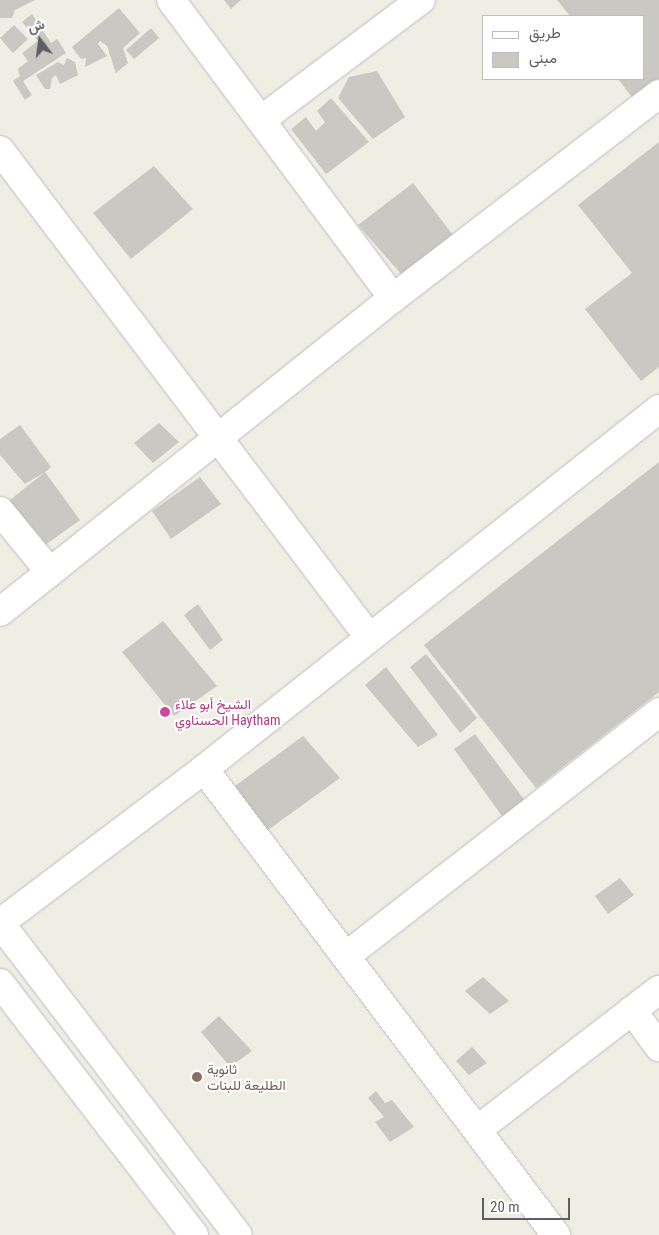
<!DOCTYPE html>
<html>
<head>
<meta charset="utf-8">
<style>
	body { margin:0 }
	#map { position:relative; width:659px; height:1235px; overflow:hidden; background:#eeeee4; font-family:"Roboto Condensed",Vazirmatn,sans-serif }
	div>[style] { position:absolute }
	.building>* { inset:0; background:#c9c8c2 }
	.roads { filter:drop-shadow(0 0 1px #bcbcc2) drop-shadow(0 0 1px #bcbcc2) }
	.street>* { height:28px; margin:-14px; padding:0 14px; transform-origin:14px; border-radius:14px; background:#fff }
	.secondary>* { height:28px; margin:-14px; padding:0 14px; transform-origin:14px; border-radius:14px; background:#fff }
	.dots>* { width:14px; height:14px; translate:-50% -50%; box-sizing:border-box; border:2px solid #fff; border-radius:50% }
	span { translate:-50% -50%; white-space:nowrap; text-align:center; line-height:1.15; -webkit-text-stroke:4px #fff; paint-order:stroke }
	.hotel-label { font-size:14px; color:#b23c85 }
	.left { translate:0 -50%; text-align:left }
	.education-label { font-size:14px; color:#785e54 }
	.legend { position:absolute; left:482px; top:15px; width:162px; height:65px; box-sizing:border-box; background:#fff; border:1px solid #bebfc1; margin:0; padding:6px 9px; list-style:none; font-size:15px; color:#5c5e64 }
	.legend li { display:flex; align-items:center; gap:10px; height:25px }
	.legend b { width:25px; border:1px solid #bebfc1 }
	.north { position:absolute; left:15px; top:15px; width:50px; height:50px; -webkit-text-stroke:4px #fff; paint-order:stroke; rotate:345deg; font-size:14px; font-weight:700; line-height:20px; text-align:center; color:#5c5e64 }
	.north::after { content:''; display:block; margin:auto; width:18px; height:22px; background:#5c5e64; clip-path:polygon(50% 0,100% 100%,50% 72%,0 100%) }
	.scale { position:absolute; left:482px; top:1198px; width:88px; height:22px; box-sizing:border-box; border:2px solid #5c5e64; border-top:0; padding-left:6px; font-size:15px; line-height:18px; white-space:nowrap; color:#5c5e64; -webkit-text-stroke:4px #fff; paint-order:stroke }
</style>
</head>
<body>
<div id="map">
	<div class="building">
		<i style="clip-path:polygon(0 0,35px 0,15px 10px,12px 18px,0 18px)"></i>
		<i style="clip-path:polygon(224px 0,241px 0,231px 9px)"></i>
		<i style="clip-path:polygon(557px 0,659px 0,659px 83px,635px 101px,618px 79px,643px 79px,643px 16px,570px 16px)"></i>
		<i style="clip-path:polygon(119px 8px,140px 33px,123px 48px,128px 63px,116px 73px,107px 46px,100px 41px,98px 44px,107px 56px,85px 67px,86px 58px,81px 59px,72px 47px)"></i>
		<i style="clip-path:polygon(32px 14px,51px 43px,57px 39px,66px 53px,23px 81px,32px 95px,25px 100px,13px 81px,20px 76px,18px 69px,28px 61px,22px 53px,38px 41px,22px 22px)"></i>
		<i style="clip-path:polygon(14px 25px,28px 39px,13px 53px,0 38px)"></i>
		<i style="clip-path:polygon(151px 28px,159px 38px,134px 59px,126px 50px)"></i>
		<i style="clip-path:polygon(67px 58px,75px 62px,78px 75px,60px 84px,56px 75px,52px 78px,50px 89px,45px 89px,36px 75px,58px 62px,64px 65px)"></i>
		<i style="clip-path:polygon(377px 71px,405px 117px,373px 139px,338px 98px,349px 77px)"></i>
		<i style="clip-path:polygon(331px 98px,369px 142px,326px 174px,291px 129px,306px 117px,316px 131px,325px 122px,317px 111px)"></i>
		<i style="clip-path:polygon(659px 142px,659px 367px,641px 381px,585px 309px,632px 273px,578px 205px)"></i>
		<i style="clip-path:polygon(154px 166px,193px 209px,131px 259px,93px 213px)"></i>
		<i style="clip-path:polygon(413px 183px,453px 235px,401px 274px,358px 225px)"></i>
		<i style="clip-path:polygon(159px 423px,179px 442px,153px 463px,134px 443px)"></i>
		<i style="clip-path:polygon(20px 425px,51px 467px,45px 472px,80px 520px,41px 548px,5px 504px,45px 472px,25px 484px,0 455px,0 439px)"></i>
		<i style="clip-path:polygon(659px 462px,659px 692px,536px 788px,424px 645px)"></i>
		<i style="clip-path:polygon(200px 477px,221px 504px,171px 539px,152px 511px)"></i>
		<i style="clip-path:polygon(198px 604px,223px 640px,210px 650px,184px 615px)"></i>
		<i style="clip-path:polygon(163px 621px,217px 686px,174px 716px,122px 652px)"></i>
		<i style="clip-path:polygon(426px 654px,477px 718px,460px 733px,410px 667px)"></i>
		<i style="clip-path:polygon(386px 667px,438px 735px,418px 747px,365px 685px)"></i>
		<i style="clip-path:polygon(475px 734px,526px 802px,504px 819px,454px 749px)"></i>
		<i style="clip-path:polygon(303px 736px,340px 778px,261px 835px,231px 789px)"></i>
		<i style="clip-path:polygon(620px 878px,634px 895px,608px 914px,595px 896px)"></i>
		<i style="clip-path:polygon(483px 977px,509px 1001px,490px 1014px,465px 991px)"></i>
		<i style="clip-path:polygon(219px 1016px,252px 1051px,230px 1067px,201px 1032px)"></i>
		<i style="clip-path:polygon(472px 1047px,487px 1063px,469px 1075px,456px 1061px)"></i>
		<i style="clip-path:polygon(376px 1091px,385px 1103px,392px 1100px,414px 1127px,390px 1142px,375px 1122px,384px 1117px,368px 1098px)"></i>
	</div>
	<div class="roads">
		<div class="street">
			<i style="left:171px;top:0;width:372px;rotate:53.3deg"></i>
			<i style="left:261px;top:120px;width:200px;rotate:-36.9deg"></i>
			<i style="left:0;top:150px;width:611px;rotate:52.85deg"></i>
			<i style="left:0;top:511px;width:79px;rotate:50.7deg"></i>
			<i style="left:0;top:612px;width:503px;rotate:-38.62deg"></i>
			<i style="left:393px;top:298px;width:335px;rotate:-37.5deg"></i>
			<i style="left:204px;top:769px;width:584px;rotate:52.93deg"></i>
			<i style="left:0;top:923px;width:256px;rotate:-37deg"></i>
			<i style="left:204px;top:769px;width:580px;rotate:-38.35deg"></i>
			<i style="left:346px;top:956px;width:397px;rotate:-37.9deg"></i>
			<i style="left:632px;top:1010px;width:46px;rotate:53.9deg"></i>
			<i style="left:477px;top:1130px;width:230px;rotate:-37.6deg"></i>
		</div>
		<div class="secondary">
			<i style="left:0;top:923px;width:392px;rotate:52.7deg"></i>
			<i style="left:0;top:983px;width:318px;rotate:52.4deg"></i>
		</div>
	</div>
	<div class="dots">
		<i style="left:165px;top:712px;background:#d1479c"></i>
		<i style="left:197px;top:1077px;background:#8d6e63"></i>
	</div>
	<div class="hotel-label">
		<span class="left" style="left:175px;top:712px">الشيخ أبو علاء<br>الحسناوي Haytham</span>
	</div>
	<div class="education-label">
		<span class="left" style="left:207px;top:1077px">ثانوية<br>الطليعة للبنات</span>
	</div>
	<ul class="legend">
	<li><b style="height:6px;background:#fff"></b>طريق</li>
	<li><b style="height:14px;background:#c9c8c2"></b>مبنى</li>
	</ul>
	<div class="north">ش</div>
	<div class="scale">20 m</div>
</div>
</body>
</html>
